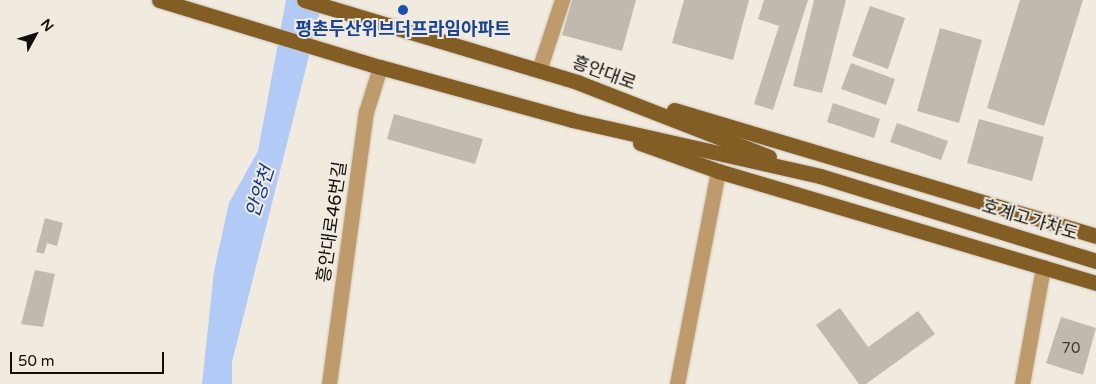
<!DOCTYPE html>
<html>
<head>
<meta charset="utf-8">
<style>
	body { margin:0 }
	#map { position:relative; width:1096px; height:384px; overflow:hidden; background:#f1eadf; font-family:"Varela Round","Noto Sans KR",sans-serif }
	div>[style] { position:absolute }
	.water>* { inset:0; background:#b1caf6 }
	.building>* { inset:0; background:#c0b9ae }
	.roads { filter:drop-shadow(0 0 1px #cdc7bd) drop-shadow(0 0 1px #cdc7bd) }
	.minor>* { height:15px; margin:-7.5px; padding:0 7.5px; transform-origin:7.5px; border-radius:7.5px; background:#bf9b6b }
	.major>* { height:15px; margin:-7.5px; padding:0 7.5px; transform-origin:7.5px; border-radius:7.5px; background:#835e24 }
	.dots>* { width:14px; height:14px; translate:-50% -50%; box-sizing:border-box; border:2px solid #f1eadf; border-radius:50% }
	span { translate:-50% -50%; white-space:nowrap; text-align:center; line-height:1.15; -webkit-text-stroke:4px #f1eadf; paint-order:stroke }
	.number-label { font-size:15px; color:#3d3a34 }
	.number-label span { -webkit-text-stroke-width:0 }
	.transit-label { font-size:18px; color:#164399; font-weight:700 }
	.street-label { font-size:18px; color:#110f0b }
	.water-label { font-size:19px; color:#0a3888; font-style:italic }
	.north { position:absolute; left:10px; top:10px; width:50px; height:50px; -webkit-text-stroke:4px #f1eadf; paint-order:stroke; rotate:51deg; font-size:14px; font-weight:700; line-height:20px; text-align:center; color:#110f0b }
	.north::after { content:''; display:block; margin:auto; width:18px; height:22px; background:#110f0b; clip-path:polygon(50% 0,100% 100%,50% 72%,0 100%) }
	.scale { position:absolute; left:10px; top:352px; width:154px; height:22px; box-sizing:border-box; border:2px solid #110f0b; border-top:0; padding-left:6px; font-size:15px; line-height:18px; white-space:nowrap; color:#110f0b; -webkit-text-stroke:4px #f1eadf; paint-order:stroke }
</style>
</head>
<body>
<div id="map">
	<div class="water">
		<i style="clip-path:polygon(286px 0,323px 0,232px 362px,232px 384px,202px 384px,214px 271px,229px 203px,258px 151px)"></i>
	</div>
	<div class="building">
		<i style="clip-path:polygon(572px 0,636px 0,622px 51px,562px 35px)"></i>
		<i style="clip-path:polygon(684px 0,749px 0,733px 60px,672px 43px)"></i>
		<i style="clip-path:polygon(764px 0,808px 0,773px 110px,754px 104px,779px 26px,758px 19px)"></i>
		<i style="clip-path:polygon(814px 0,846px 0,822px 93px,793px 86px)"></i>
		<i style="clip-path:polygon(1020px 0,1083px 0,1044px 126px,987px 108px)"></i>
		<i style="clip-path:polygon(870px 6px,905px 18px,888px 69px,852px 56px)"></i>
		<i style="clip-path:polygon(940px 28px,982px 40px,959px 123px,917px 111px)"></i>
		<i style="clip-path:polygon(851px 63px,895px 79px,886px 105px,841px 89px)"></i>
		<i style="clip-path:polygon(833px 103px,880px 119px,874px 138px,827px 122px)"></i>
		<i style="clip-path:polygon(394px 114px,483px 139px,475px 164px,387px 139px)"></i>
		<i style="clip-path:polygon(979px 119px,1044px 137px,1032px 181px,967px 163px)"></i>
		<i style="clip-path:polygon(897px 123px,948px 141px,941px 160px,890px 142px)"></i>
		<i style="clip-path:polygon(45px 218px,63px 223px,57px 246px,47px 243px,44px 254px,36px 252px)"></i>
		<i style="clip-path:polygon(35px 270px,55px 274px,43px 327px,21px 324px)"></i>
		<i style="clip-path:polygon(840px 308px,868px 347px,918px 311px,935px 334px,866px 384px,859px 384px,816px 325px)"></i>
		<i style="clip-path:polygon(1061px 317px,1096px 328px,1083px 375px,1046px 363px)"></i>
	</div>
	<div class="roads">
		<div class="minor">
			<i style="left:539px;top:70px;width:74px;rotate:-71.8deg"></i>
			<i style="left:329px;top:384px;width:275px;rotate:-82.3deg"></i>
			<i style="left:366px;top:112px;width:47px;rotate:-72.7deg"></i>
			<i style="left:677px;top:384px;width:217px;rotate:-79.1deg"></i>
			<i style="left:1022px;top:384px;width:119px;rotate:-79.8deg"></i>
		</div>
		<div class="major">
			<i style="left:159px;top:0;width:231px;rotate:16.9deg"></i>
			<i style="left:380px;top:67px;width:199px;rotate:15.4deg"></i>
			<i style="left:572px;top:120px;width:254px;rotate:12.7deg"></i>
			<i style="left:820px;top:176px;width:289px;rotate:17.1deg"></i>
			<i style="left:304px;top:0;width:285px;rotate:16.7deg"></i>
			<i style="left:577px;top:82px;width:206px;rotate:21.3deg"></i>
			<i style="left:674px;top:110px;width:440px;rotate:16.6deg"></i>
			<i style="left:640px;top:143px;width:83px;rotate:19.7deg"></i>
			<i style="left:718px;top:171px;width:394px;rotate:16.5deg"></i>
		</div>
	</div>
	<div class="dots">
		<i style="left:403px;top:10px;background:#1a4fb4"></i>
	</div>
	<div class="number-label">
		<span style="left:1071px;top:349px">70</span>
	</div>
	<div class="transit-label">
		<span style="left:403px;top:29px">평촌두산위브더프라임아파트</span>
	</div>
	<div class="street-label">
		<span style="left:604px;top:73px;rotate:20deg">흥안대로</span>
		<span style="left:1030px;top:220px;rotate:17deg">호계고가차도</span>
		<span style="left:332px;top:222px;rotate:-82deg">흥안대로46번길</span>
	</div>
	<div class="water-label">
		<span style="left:261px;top:192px;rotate:-72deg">안양천</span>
	</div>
	<div class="north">N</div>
	<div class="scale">50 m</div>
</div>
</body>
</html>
